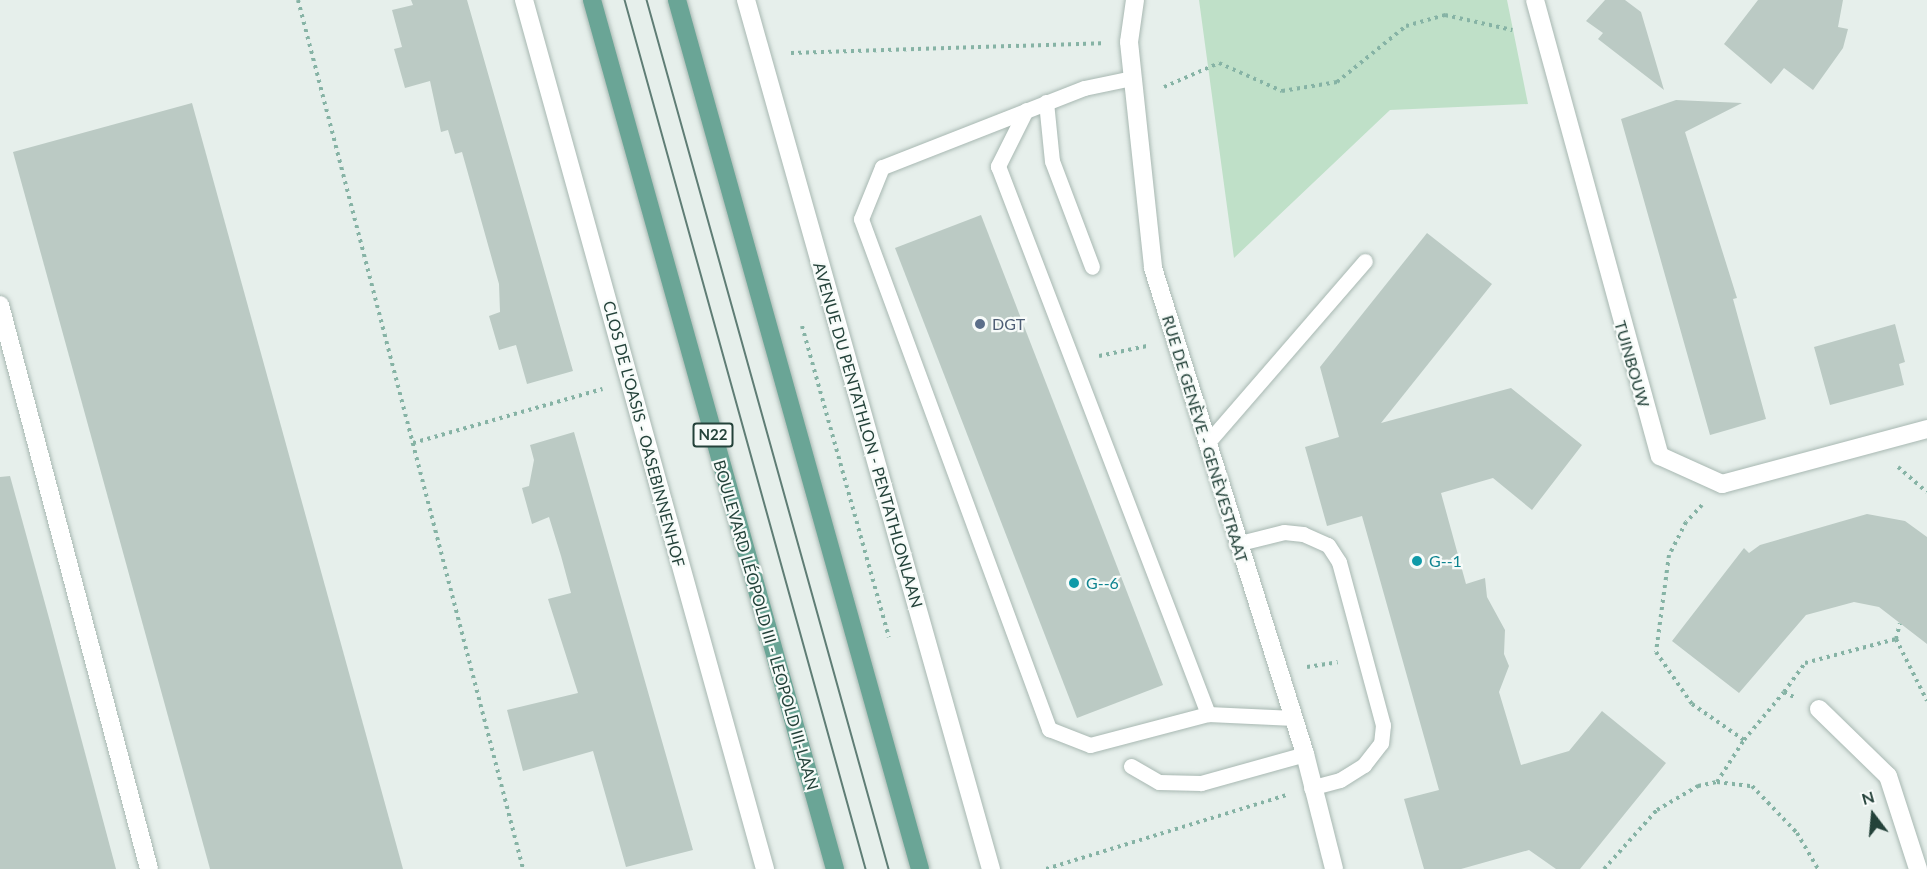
<!DOCTYPE html>
<html>
<head>
<meta charset="utf-8">
<style>
	body { margin:0 }
	#map { position:relative; width:1927px; height:869px; overflow:hidden; background:#e6efeb; font-family:Lato,sans-serif }
	div>[style] { position:absolute }
	.green>* { inset:0; background:#bfe0c8 }
	.building>* { inset:0; background:#bbcac4 }
	.path>* { height:4px; margin-top:-2px; transform-origin:0; background:repeating-linear-gradient(90deg,#86b3a5 0 3px,transparent 0 7.5px) }
	.roads { filter:drop-shadow(0 0 2px #a8b8b2) drop-shadow(0 0 2px #a8b8b2) }
	.service>* { height:15px; margin:-7.5px; padding:0 7.5px; transform-origin:7.5px; border-radius:7.5px; background:#fff }
	.minor>* { height:18px; margin:-9px; padding:0 9px; transform-origin:9px; border-radius:9px; background:#fff }
	.primary>* { height:18px; margin:-9px; padding:0 9px; transform-origin:9px; border-radius:9px; background:#6aa596 }
	.tram>* { height:1.5px; margin:-0.75px; padding:0 0.75px; transform-origin:0.75px; border-radius:0.75px; background:#5f7d75 }
	.dots>* { width:16px; height:16px; translate:-50% -50%; box-sizing:border-box; border:3px solid #f7fbf9; border-radius:50% }
	span { translate:-50% -50%; white-space:nowrap; text-align:center; line-height:1.15; -webkit-text-stroke:4.5px #f7fbf9; paint-order:stroke }
	.shield-label span { padding:2px 4px; background:#f7fbf9; border:2px solid; border-radius:4px; -webkit-text-stroke-width:0 }
	.shield-label { font-size:15px; color:#24423a; font-weight:700 }
	.service-label { font-size:16px; color:#4e5e75 }
	.left { translate:0 -50%; text-align:left }
	.street-label { font-size:16px; color:#24423a }
	.culture-label { font-size:16px; color:#0d838f }
	.north { position:absolute; left:1843px; top:785px; width:60px; height:60px; -webkit-text-stroke:4px #f7fbf9; paint-order:stroke; rotate:344deg; font-size:16px; font-weight:700; line-height:24px; text-align:center; color:#24423a }
	.north::after { content:''; display:block; margin:auto; width:21px; height:27px; background:#24423a; clip-path:polygon(50% 0,100% 100%,50% 72%,0 100%) }
</style>
</head>
<body>
<div id="map">
	<div class="green">
		<i style="clip-path:polygon(1199px 0,1507px 0,1528px 104px,1390px 110px,1234px 258px)"></i>
	</div>
	<div class="building">
		<i style="clip-path:polygon(411px 0,467px 0,573px 371px,527px 384px,516px 345px,499px 350px,489px 316px,500px 312px,499px 284px,462px 152px,455px 154px,448px 130px,441px 132px,430px 81px,405px 88px,394px 49px,402px 47px,392px 10px,413px 5px)"></i>
		<i style="clip-path:polygon(1605px 0,1625px 0,1641px 12px,1664px 90px,1598px 39px,1603px 33px,1586px 21px)"></i>
		<i style="clip-path:polygon(1758px 0,1843px 0,1838px 27px,1848px 29px,1843px 48px,1813px 90px,1784px 68px,1771px 84px,1724px 44px)"></i>
		<i style="clip-path:polygon(1676px 100px,1742px 103px,1685px 132px,1737px 298px,1733px 299px,1766px 419px,1710px 435px,1621px 119px)"></i>
		<i style="clip-path:polygon(192px 103px,403px 869px,210px 869px,13px 152px)"></i>
		<i style="clip-path:polygon(981px 215px,1163px 685px,1077px 718px,895px 248px)"></i>
		<i style="clip-path:polygon(1427px 233px,1492px 284px,1381px 423px,1511px 388px,1582px 445px,1532px 510px,1493px 478px,1441px 493px,1466px 584px,1485px 578px,1487px 597px,1505px 630px,1504px 654px,1509px 666px,1499px 692px,1521px 765px,1569px 751px,1602px 711px,1666px 763px,1580px 869px,1556px 869px,1529px 850px,1461px 869px,1424px 869px,1404px 799px,1439px 790px,1362px 516px,1327px 526px,1305px 447px,1339px 437px,1320px 367px)"></i>
		<i style="clip-path:polygon(1895px 324px,1905px 362px,1899px 364px,1904px 385px,1830px 405px,1814px 347px)"></i>
		<i style="clip-path:polygon(574px 432px,693px 850px,626px 867px,593px 751px,523px 771px,507px 710px,578px 693px,548px 599px,571px 593px,561px 556px,549px 517px,532px 524px,522px 488px,529px 486px,534px 460px,530px 445px)"></i>
		<i style="clip-path:polygon(10px 476px,49px 618px,116px 869px,0 869px,0 477px)"></i>
		<i style="clip-path:polygon(1867px 514px,1905px 521px,1927px 537px,1927px 644px,1879px 607px,1854px 602px,1806px 615px,1739px 693px,1672px 641px,1744px 548px,1749px 553px,1760px 545px)"></i>
	</div>
	<div class="path">
		<i style="left:298px;top:0;width:898px;rotate:75.48deg"></i>
		<i style="left:791px;top:53px;width:311px;rotate:-1.8deg"></i>
		<i style="left:1164px;top:87px;width:60px;rotate:-23.6deg"></i>
		<i style="left:1219px;top:63px;width:69px;rotate:24deg"></i>
		<i style="left:1282px;top:91px;width:56px;rotate:-9.3deg"></i>
		<i style="left:1337px;top:82px;width:89px;rotate:-39.1deg"></i>
		<i style="left:1406px;top:26px;width:41px;rotate:-15.8deg"></i>
		<i style="left:1445px;top:15px;width:69px;rotate:12.6deg"></i>
		<i style="left:802px;top:326px;width:323px;rotate:74.4deg"></i>
		<i style="left:1099px;top:356px;width:49px;rotate:-11.8deg"></i>
		<i style="left:413px;top:443px;width:197px;rotate:-15.9deg"></i>
		<i style="left:1898px;top:467px;width:38px;rotate:41deg"></i>
		<i style="left:1702px;top:505px;width:23px;rotate:133deg"></i>
		<i style="left:1686px;top:522px;width:37px;rotate:117deg"></i>
		<i style="left:1669px;top:555px;width:98px;rotate:97.6deg"></i>
		<i style="left:1656px;top:652px;width:63px;rotate:55.3deg"></i>
		<i style="left:1692px;top:704px;width:63px;rotate:34.7deg"></i>
		<i style="left:1744px;top:740px;width:62px;rotate:-50.2deg"></i>
		<i style="left:1784px;top:692px;width:11px;rotate:27deg"></i>
		<i style="left:1896px;top:639px;width:69px;rotate:63.4deg"></i>
		<i style="left:1307px;top:667px;width:31px;rotate:-9deg"></i>
		<i style="left:1784px;top:692px;width:36px;rotate:-54deg"></i>
		<i style="left:1805px;top:663px;width:94px;rotate:-14.8deg"></i>
		<i style="left:1896px;top:639px;width:16px;rotate:-76deg"></i>
		<i style="left:1717px;top:782px;width:50px;rotate:-57.3deg"></i>
		<i style="left:1046px;top:869px;width:252px;rotate:-17.1deg"></i>
		<i style="left:1604px;top:869px;width:79px;rotate:-48.1deg"></i>
		<i style="left:1657px;top:810px;width:48px;rotate:-30.3deg"></i>
		<i style="left:1698px;top:786px;width:19px;rotate:-12deg"></i>
		<i style="left:1717px;top:782px;width:35px;rotate:7deg"></i>
		<i style="left:1752px;top:786px;width:65px;rotate:46.2deg"></i>
		<i style="left:1797px;top:833px;width:42px;rotate:59.7deg"></i>
	</div>
	<div class="roads">
		<div class="service">
			<i style="left:1132px;top:78px;width:49px;rotate:168.2deg"></i>
			<i style="left:1084px;top:88px;width:217px;rotate:158.6deg"></i>
			<i style="left:882px;top:167px;width:56px;rotate:112deg"></i>
			<i style="left:861px;top:219px;width:544px;rotate:69.76deg"></i>
			<i style="left:1049px;top:729px;width:44px;rotate:21.3deg"></i>
			<i style="left:1090px;top:745px;width:122px;rotate:-14.7deg"></i>
			<i style="left:1208px;top:714px;width:86px;rotate:2.7deg"></i>
			<i style="left:1046px;top:102px;width:59px;rotate:84.2deg"></i>
			<i style="left:1052px;top:161px;width:113px;rotate:69.3deg"></i>
			<i style="left:1026px;top:110px;width:63px;rotate:116.6deg"></i>
			<i style="left:998px;top:166px;width:587px;rotate:69.03deg"></i>
			<i style="left:1209px;top:441px;width:238px;rotate:-49.1deg"></i>
			<i style="left:1236px;top:544px;width:49px;rotate:-14deg"></i>
			<i style="left:1284px;top:532px;width:19px;rotate:6deg"></i>
			<i style="left:1303px;top:534px;width:27px;rotate:24deg"></i>
			<i style="left:1328px;top:545px;width:20px;rotate:57deg"></i>
			<i style="left:1339px;top:562px;width:169px;rotate:74.9deg"></i>
			<i style="left:1383px;top:725px;width:18px;rotate:96deg"></i>
			<i style="left:1381px;top:743px;width:28px;rotate:128deg"></i>
			<i style="left:1364px;top:765px;width:28px;rotate:148deg"></i>
			<i style="left:1340px;top:780px;width:30px;rotate:165deg"></i>
			<i style="left:1131px;top:766px;width:32px;rotate:30deg"></i>
			<i style="left:1159px;top:782px;width:42px;rotate:1.4deg"></i>
			<i style="left:1201px;top:783px;width:108px;rotate:-15.6deg"></i>
		</div>
		<div class="minor">
			<i style="left:524px;top:0;width:902px;rotate:74.5deg"></i>
			<i style="left:746px;top:0;width:903px;rotate:74.26deg"></i>
			<i style="left:1135px;top:0;width:42px;rotate:98.1deg"></i>
			<i style="left:1129px;top:42px;width:227px;rotate:83.9deg"></i>
			<i style="left:1153px;top:268px;width:509px;rotate:72.63deg"></i>
			<i style="left:1305px;top:754px;width:119px;rotate:75.8deg"></i>
			<i style="left:1535px;top:0;width:473px;rotate:74.7deg"></i>
			<i style="left:1660px;top:456px;width:68px;rotate:24.3deg"></i>
			<i style="left:1722px;top:484px;width:212px;rotate:-15deg"></i>
			<i style="left:0;top:305px;width:583px;rotate:75.2deg"></i>
			<i style="left:1819px;top:709px;width:96px;rotate:44.2deg"></i>
			<i style="left:1888px;top:776px;width:98px;rotate:72.1deg"></i>
		</div>
		<div class="primary">
			<i style="left:592px;top:0;width:902px;rotate:74.38deg"></i>
			<i style="left:677px;top:0;width:902px;rotate:74.38deg"></i>
		</div>
	</div>
	<div class="tram">
		<i style="left:625px;top:0;width:902px;rotate:74.5deg"></i>
		<i style="left:647px;top:0;width:902px;rotate:74.44deg"></i>
	</div>
	<div class="dots">
		<i style="left:980px;top:324px;background:#5c6f8a"></i>
		<i style="left:1417px;top:561px;background:#0f9aa8"></i>
		<i style="left:1074px;top:583px;background:#0f9aa8"></i>
	</div>
	<div class="shield-label">
		<span style="left:713px;top:435px">N22</span>
	</div>
	<div class="service-label">
		<span class="left" style="left:992px;top:324px">DGT</span>
	</div>
	<div class="street-label">
		<span style="left:1632px;top:364px;rotate:74deg">TUINBOUW</span>
		<span style="left:644px;top:434px;rotate:75deg">CLOS DE L'OASIS - OASEBINNENHOF</span>
		<span style="left:868px;top:435px;rotate:74deg">AVENUE DU PENTATHLON - PENTATHLONLAAN</span>
		<span style="left:1205px;top:439px;rotate:73deg">RUE DE GENÈVE - GENÈVESTRAAT</span>
		<span style="left:766px;top:625px;rotate:74deg">BOULEVARD LÉOPOLD III - LEOPOLD III-LAAN</span>
	</div>
	<div class="culture-label">
		<span class="left" style="left:1429px;top:561px">G--1</span>
		<span class="left" style="left:1086px;top:583px">G--6</span>
	</div>
	<div class="north">N</div>
</div>
</body>
</html>
